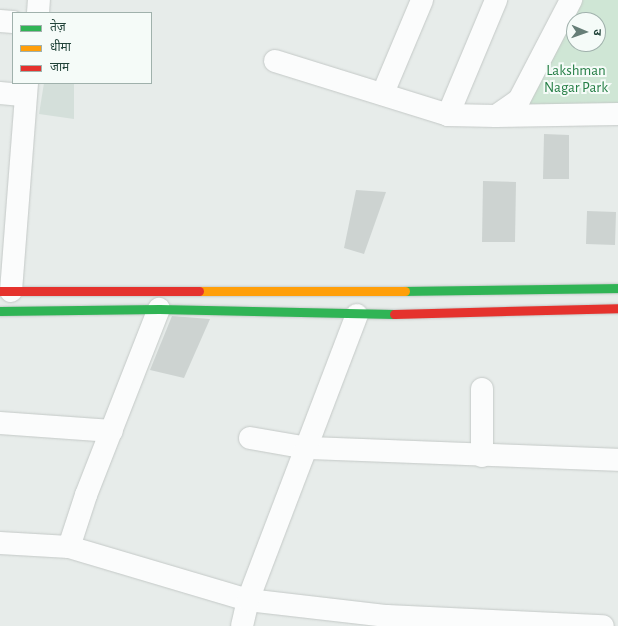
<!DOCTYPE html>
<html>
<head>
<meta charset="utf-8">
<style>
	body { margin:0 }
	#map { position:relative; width:618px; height:626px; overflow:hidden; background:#e7ecea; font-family:"Alegreya Sans","Noto Sans Devanagari",sans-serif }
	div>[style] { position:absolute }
	.built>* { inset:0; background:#d4dfda }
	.green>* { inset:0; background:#cfe6d5 }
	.building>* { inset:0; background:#cdd3d1 }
	.roads { filter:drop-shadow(0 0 1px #c4c9c7) drop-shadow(0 0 1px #c4c9c7) }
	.street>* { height:22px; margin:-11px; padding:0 11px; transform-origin:11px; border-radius:11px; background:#fbfcfc }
	.fast>* { height:9px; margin:-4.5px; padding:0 4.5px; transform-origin:4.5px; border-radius:4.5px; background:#30b455 }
	.slow>* { height:9px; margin:-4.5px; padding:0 4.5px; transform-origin:4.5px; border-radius:4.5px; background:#ff9f0a }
	.jam>* { height:9px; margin:-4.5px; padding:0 4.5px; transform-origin:4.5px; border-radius:4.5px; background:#e5322d }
	span { translate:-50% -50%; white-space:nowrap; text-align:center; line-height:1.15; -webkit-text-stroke:4px #f5fbf8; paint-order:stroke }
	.park-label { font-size:15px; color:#267f46 }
	.legend { position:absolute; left:12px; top:12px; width:140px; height:72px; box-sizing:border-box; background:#f5fbf8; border:1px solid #a0b1ac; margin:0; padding:5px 7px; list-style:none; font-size:12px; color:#214339 }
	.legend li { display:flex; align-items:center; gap:8px; height:20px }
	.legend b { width:20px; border:1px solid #a0b1ac }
	.north { position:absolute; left:566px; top:12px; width:40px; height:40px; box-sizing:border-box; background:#f5fbf8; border:1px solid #a0b1ac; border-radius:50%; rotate:92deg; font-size:11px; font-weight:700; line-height:16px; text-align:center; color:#214339 }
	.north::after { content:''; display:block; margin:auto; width:14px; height:18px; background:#667e77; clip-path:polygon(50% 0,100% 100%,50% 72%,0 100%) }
</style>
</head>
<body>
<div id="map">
	<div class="built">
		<i style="clip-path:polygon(44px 83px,74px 83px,74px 119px,39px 114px)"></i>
	</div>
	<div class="green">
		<i style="clip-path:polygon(evenodd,578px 0,618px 0,618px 113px,521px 107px,578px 0,574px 20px,598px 20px,598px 44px,574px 44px,574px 20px)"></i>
	</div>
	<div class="building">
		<i style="clip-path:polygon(544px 134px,569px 135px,569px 179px,543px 179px)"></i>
		<i style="clip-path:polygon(483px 181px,516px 182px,515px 242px,482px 242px)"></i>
		<i style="clip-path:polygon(356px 190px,386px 192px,364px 254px,344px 248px)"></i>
		<i style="clip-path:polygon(587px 211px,616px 212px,615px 245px,586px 244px)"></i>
		<i style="clip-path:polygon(172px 316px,210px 319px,184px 378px,150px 370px)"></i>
	</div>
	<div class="roads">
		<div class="street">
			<i style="left:38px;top:13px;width:13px;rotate:-86deg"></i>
			<i style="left:0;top:21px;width:13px;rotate:4deg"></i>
			<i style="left:275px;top:61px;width:181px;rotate:17.3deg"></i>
			<i style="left:448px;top:115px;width:48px;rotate:1.2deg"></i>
			<i style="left:496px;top:116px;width:28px;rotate:-35deg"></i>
			<i style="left:519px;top:100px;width:113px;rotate:-62.5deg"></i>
			<i style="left:0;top:93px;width:25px;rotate:5deg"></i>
			<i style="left:383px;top:93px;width:101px;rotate:-67.2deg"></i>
			<i style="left:448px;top:115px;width:125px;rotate:-67.3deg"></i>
			<i style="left:496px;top:116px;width:122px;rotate:-0.9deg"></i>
			<i style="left:11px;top:291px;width:209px;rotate:-85.6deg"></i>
			<i style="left:0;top:423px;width:112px;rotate:4.1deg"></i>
			<i style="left:250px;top:438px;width:59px;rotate:9.8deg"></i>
			<i style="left:308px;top:448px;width:310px;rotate:2.2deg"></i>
			<i style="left:482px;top:456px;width:67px;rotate:-90deg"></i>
			<i style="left:0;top:543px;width:69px;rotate:3.3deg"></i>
			<i style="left:69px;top:547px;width:187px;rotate:16.5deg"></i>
			<i style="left:248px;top:600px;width:140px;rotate:6.6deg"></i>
			<i style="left:387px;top:616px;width:216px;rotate:2.7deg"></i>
			<i style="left:69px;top:547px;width:55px;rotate:-71.9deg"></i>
			<i style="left:86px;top:495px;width:200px;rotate:-68.6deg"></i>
			<i style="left:242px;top:626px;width:27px;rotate:-77deg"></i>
			<i style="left:248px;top:600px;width:305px;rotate:-69.1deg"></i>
		</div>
		<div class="fast">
			<i style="left:405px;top:291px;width:213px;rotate:-0.8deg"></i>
			<i style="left:0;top:311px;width:159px;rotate:-0.7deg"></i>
			<i style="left:159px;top:309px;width:235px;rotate:1.2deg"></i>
		</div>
		<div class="slow">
			<i style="left:199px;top:291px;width:206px"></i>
		</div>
		<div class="jam">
			<i style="left:0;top:291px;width:199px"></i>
			<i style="left:394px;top:314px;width:224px;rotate:-1.5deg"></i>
		</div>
	</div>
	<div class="park-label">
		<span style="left:576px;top:79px">Lakshman<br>Nagar Park</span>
	</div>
	<ul class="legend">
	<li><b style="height:5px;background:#30b455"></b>तेज़</li>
	<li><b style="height:5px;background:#ff9f0a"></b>धीमा</li>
	<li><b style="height:5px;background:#e5322d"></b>जाम</li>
	</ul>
	<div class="north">उ</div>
</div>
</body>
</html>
